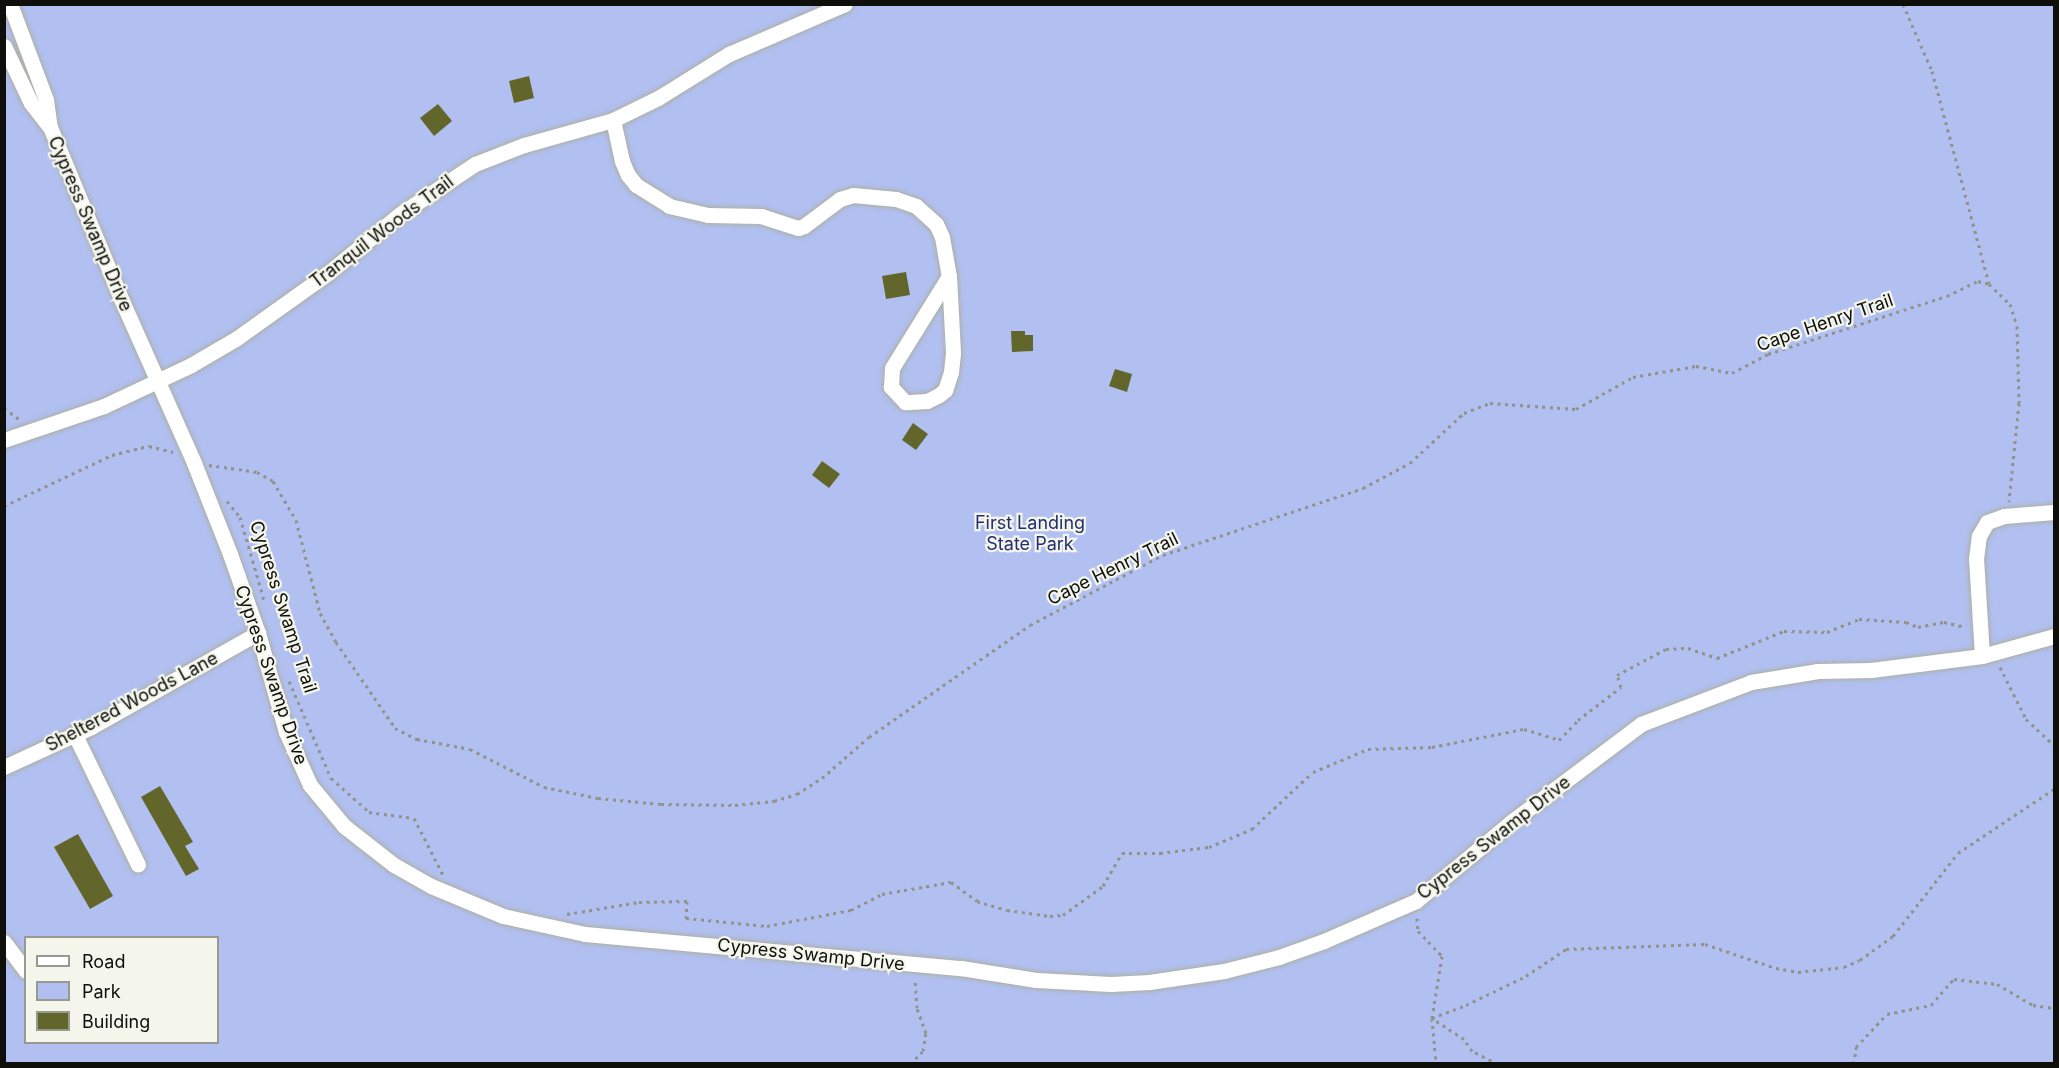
<!DOCTYPE html>
<html>
<head>
<meta charset="utf-8">
<style>
	body { margin:0 }
	#map { position:relative; width:2059px; height:1068px; overflow:hidden; background:#e7e8de; font-family:Inter,sans-serif }
	div>[style] { position:absolute }
	.green>* { inset:0; background:#b1c0f1 }
	.building>* { inset:0; background:#63662b }
	.path>* { height:3px; margin-top:-1.5px; transform-origin:0; background:repeating-linear-gradient(90deg,#91928a 0 3px,transparent 0 7.5px) }
	.roads { filter:drop-shadow(0 0 2px #aeafa5) drop-shadow(0 0 2px #aeafa5) }
	.minor>* { height:15px; margin:-7.5px; padding:0 7.5px; transform-origin:7.5px; border-radius:7.5px; background:#fff }
	span { translate:-50% -50%; white-space:nowrap; text-align:center; line-height:1.15; -webkit-text-stroke:4.5px #f4f5eb; paint-order:stroke }
	.street-label { font-size:18px; color:#0e0e0b }
	.park-label { font-size:18px; color:#242e6f }
	.frame { position:absolute; inset:0; border:6px solid #0e0e0b; pointer-events:none }
	.legend { position:absolute; left:24px; top:936px; width:195px; height:108px; box-sizing:border-box; background:#f4f5eb; border:2px solid #989991; margin:0; padding:8px 10px; list-style:none; font-size:18px; color:#0e0e0b }
	.legend li { display:flex; align-items:center; gap:12px; height:30px }
	.legend b { width:30px; border:2px solid #989991 }
</style>
</head>
<body>
<div id="map">
	<div class="green">
		<i style="clip-path:polygon(evenodd,5px 5px,2054px 5px,2054px 1063px,5px 1064px,5px 5px,26px 938px,218px 938px,218px 1042px,26px 1042px,26px 938px)"></i>
	</div>
	<div class="building">
		<i style="clip-path:polygon(529px 76px,534px 98px,514px 103px,509px 81px)"></i>
		<i style="clip-path:polygon(438px 104px,452px 121px,434px 136px,420px 118px)"></i>
		<i style="clip-path:polygon(906px 272px,910px 295px,886px 299px,882px 276px)"></i>
		<i style="clip-path:polygon(1011px 331px,1025px 331px,1025px 335px,1033px 335px,1033px 351px,1012px 352px)"></i>
		<i style="clip-path:polygon(1115px 369px,1132px 374px,1127px 392px,1109px 386px)"></i>
		<i style="clip-path:polygon(913px 423px,928px 434px,916px 450px,902px 440px)"></i>
		<i style="clip-path:polygon(822px 461px,840px 474px,829px 488px,812px 475px)"></i>
		<i style="clip-path:polygon(160px 786px,193px 842px,185px 846px,199px 869px,186px 876px,141px 797px)"></i>
		<i style="clip-path:polygon(78px 834px,113px 896px,90px 909px,54px 847px)"></i>
	</div>
	<div class="path">
		<i style="left:1903px;top:4px;width:73px;rotate:66.6deg"></i>
		<i style="left:1932px;top:71px;width:220px;rotate:75deg"></i>
		<i style="left:4px;top:408px;width:19px;rotate:36deg"></i>
		<i style="left:209px;top:465px;width:49px;rotate:8.3deg"></i>
		<i style="left:257px;top:472px;width:18px;rotate:29deg"></i>
		<i style="left:273px;top:481px;width:45px;rotate:59.5deg"></i>
		<i style="left:296px;top:520px;width:96px;rotate:75.5deg"></i>
		<i style="left:320px;top:613px;width:33px;rotate:61deg"></i>
		<i style="left:336px;top:642px;width:104px;rotate:55.5deg"></i>
		<i style="left:395px;top:728px;width:25px;rotate:27deg"></i>
		<i style="left:417px;top:739px;width:54px;rotate:10.7deg"></i>
		<i style="left:470px;top:749px;width:83px;rotate:27.2deg"></i>
		<i style="left:544px;top:787px;width:55px;rotate:11.5deg"></i>
		<i style="left:598px;top:798px;width:63px;rotate:5.4deg"></i>
		<i style="left:661px;top:804px;width:74px;rotate:0.8deg"></i>
		<i style="left:735px;top:805px;width:39px;rotate:-6deg"></i>
		<i style="left:774px;top:801px;width:24px;rotate:-17deg"></i>
		<i style="left:797px;top:794px;width:30px;rotate:-33deg"></i>
		<i style="left:822px;top:778px;width:62px;rotate:-41.1deg"></i>
		<i style="left:869px;top:737px;width:196px;rotate:-34.8deg"></i>
		<i style="left:1030px;top:625px;width:150px;rotate:-27.8deg"></i>
		<i style="left:1163px;top:555px;width:211px;rotate:-18.5deg"></i>
		<i style="left:1363px;top:488px;width:53px;rotate:-28deg"></i>
		<i style="left:1410px;top:463px;width:74px;rotate:-42.8deg"></i>
		<i style="left:1464px;top:413px;width:28px;rotate:-21deg"></i>
		<i style="left:1490px;top:403px;width:86px;rotate:4deg"></i>
		<i style="left:1576px;top:409px;width:65px;rotate:-29.3deg"></i>
		<i style="left:1633px;top:377px;width:64px;rotate:-9.9deg"></i>
		<i style="left:1696px;top:366px;width:37px;rotate:11deg"></i>
		<i style="left:1732px;top:373px;width:41px;rotate:-27.8deg"></i>
		<i style="left:1768px;top:354px;width:188px;rotate:-18deg"></i>
		<i style="left:1947px;top:296px;width:34px;rotate:-26deg"></i>
		<i style="left:1978px;top:281px;width:11px;rotate:15deg"></i>
		<i style="left:1989px;top:284px;width:29px;rotate:44deg"></i>
		<i style="left:2010px;top:304px;width:23px;rotate:72deg"></i>
		<i style="left:2017px;top:326px;width:77px;rotate:88.5deg"></i>
		<i style="left:2019px;top:403px;width:99px;rotate:95.8deg"></i>
		<i style="left:227px;top:501px;width:21px;rotate:51deg"></i>
		<i style="left:240px;top:517px;width:86px;rotate:73.9deg"></i>
		<i style="left:4px;top:506px;width:119px;rotate:-25.3deg"></i>
		<i style="left:112px;top:455px;width:38px;rotate:-14deg"></i>
		<i style="left:149px;top:446px;width:25px;rotate:14deg"></i>
		<i style="left:2000px;top:667px;width:58px;rotate:63.4deg"></i>
		<i style="left:2026px;top:719px;width:38px;rotate:43deg"></i>
		<i style="left:289px;top:681px;width:106px;rotate:66.6deg"></i>
		<i style="left:331px;top:778px;width:51px;rotate:41.8deg"></i>
		<i style="left:369px;top:812px;width:45px;rotate:7.6deg"></i>
		<i style="left:414px;top:818px;width:64px;rotate:63deg"></i>
		<i style="left:567px;top:914px;width:73px;rotate:-9.5deg"></i>
		<i style="left:639px;top:902px;width:48px;rotate:-1.2deg"></i>
		<i style="left:687px;top:901px;width:17px;rotate:93deg"></i>
		<i style="left:686px;top:918px;width:81px;rotate:5.6deg"></i>
		<i style="left:767px;top:926px;width:86px;rotate:-10.8deg"></i>
		<i style="left:851px;top:910px;width:35px;rotate:-27deg"></i>
		<i style="left:882px;top:894px;width:70px;rotate:-9.9deg"></i>
		<i style="left:951px;top:882px;width:32px;rotate:36deg"></i>
		<i style="left:977px;top:901px;width:31px;rotate:17deg"></i>
		<i style="left:1007px;top:910px;width:43px;rotate:7.9deg"></i>
		<i style="left:1050px;top:916px;width:13px;rotate:-4deg"></i>
		<i style="left:1063px;top:915px;width:49px;rotate:-35.9deg"></i>
		<i style="left:1103px;top:886px;width:38px;rotate:-60deg"></i>
		<i style="left:1122px;top:853px;width:38px"></i>
		<i style="left:1160px;top:853px;width:49px;rotate:-7deg"></i>
		<i style="left:1209px;top:847px;width:47px;rotate:-22.7deg"></i>
		<i style="left:1252px;top:829px;width:83px;rotate:-43.1deg"></i>
		<i style="left:1313px;top:772px;width:60px;rotate:-22.7deg"></i>
		<i style="left:1368px;top:749px;width:64px;rotate:-1.8deg"></i>
		<i style="left:1432px;top:747px;width:94px;rotate:-11.1deg"></i>
		<i style="left:1524px;top:729px;width:37px;rotate:17deg"></i>
		<i style="left:1559px;top:740px;width:28px;rotate:-46deg"></i>
		<i style="left:1578px;top:720px;width:54px;rotate:-37.5deg"></i>
		<i style="left:1621px;top:687px;width:13px;rotate:-108deg"></i>
		<i style="left:1617px;top:675px;width:55px;rotate:-28deg"></i>
		<i style="left:1666px;top:649px;width:22px;rotate:-3deg"></i>
		<i style="left:1688px;top:648px;width:31px;rotate:19deg"></i>
		<i style="left:1717px;top:658px;width:72px;rotate:-21.9deg"></i>
		<i style="left:1784px;top:631px;width:43px;rotate:1.3deg"></i>
		<i style="left:1827px;top:632px;width:35px;rotate:-22deg"></i>
		<i style="left:1859px;top:619px;width:47px;rotate:3.7deg"></i>
		<i style="left:1906px;top:622px;width:13px;rotate:23deg"></i>
		<i style="left:1918px;top:627px;width:26px;rotate:-11deg"></i>
		<i style="left:1944px;top:622px;width:22px;rotate:13deg"></i>
		<i style="left:1417px;top:918px;width:13px;rotate:86deg"></i>
		<i style="left:1418px;top:931px;width:35px;rotate:46deg"></i>
		<i style="left:1442px;top:956px;width:63px;rotate:99.2deg"></i>
		<i style="left:1432px;top:1018px;width:38px;rotate:85deg"></i>
		<i style="left:1435px;top:1056px;width:9px;rotate:69deg"></i>
		<i style="left:910px;top:1064px;width:18px;rotate:-45deg"></i>
		<i style="left:923px;top:1051px;width:18px;rotate:-81deg"></i>
		<i style="left:926px;top:1033px;width:27px;rotate:-110deg"></i>
		<i style="left:917px;top:1008px;width:29px;rotate:-94deg"></i>
		<i style="left:1498px;top:1064px;width:29px;rotate:-153deg"></i>
		<i style="left:1472px;top:1051px;width:14px;rotate:-124deg"></i>
		<i style="left:1464px;top:1039px;width:38px;rotate:-147deg"></i>
		<i style="left:1432px;top:1018px;width:36px;rotate:-21deg"></i>
		<i style="left:1466px;top:1005px;width:67px;rotate:-25.8deg"></i>
		<i style="left:1526px;top:976px;width:48px;rotate:-34deg"></i>
		<i style="left:1566px;top:949px;width:139px;rotate:-2.1deg"></i>
		<i style="left:1705px;top:944px;width:75px;rotate:18.7deg"></i>
		<i style="left:1776px;top:968px;width:22px;rotate:10deg"></i>
		<i style="left:1798px;top:972px;width:46px;rotate:-6.2deg"></i>
		<i style="left:1844px;top:967px;width:17px;rotate:-24deg"></i>
		<i style="left:1860px;top:960px;width:41px;rotate:-36deg"></i>
		<i style="left:1893px;top:936px;width:105px;rotate:-51.9deg"></i>
		<i style="left:1958px;top:853px;width:115px;rotate:-33.7deg"></i>
		<i style="left:1854px;top:1064px;width:17px;rotate:-83deg"></i>
		<i style="left:1856px;top:1047px;width:45px;rotate:-46.8deg"></i>
		<i style="left:1887px;top:1014px;width:45px;rotate:-11.6deg"></i>
		<i style="left:1931px;top:1005px;width:35px;rotate:-49deg"></i>
		<i style="left:1954px;top:979px;width:43px;rotate:6.6deg"></i>
		<i style="left:1997px;top:984px;width:42px;rotate:30.3deg"></i>
		<i style="left:2033px;top:1005px;width:21px;rotate:8deg"></i>
	</div>
	<div class="roads">
		<div class="minor">
			<i style="left:10px;top:4px;width:103px;rotate:69.4deg"></i>
			<i style="left:46px;top:100px;width:27px;rotate:82deg"></i>
			<i style="left:50px;top:127px;width:188px;rotate:67.5deg"></i>
			<i style="left:122px;top:301px;width:177px;rotate:66deg"></i>
			<i style="left:194px;top:463px;width:98px;rotate:68.4deg"></i>
			<i style="left:230px;top:554px;width:84px;rotate:70.5deg"></i>
			<i style="left:258px;top:633px;width:103px;rotate:74.2deg"></i>
			<i style="left:286px;top:732px;width:58px;rotate:65.6deg"></i>
			<i style="left:310px;top:785px;width:53px;rotate:50.3deg"></i>
			<i style="left:344px;top:826px;width:63px;rotate:38deg"></i>
			<i style="left:394px;top:865px;width:43px;rotate:29.6deg"></i>
			<i style="left:431px;top:886px;width:78px;rotate:22.6deg"></i>
			<i style="left:503px;top:916px;width:84px;rotate:12.4deg"></i>
			<i style="left:585px;top:934px;width:378px;rotate:5.2deg"></i>
			<i style="left:961px;top:968px;width:76px;rotate:9.1deg"></i>
			<i style="left:1036px;top:980px;width:75px;rotate:3.1deg"></i>
			<i style="left:1111px;top:984px;width:38px;rotate:-3deg"></i>
			<i style="left:1149px;top:982px;width:76px;rotate:-8.3deg"></i>
			<i style="left:1224px;top:971px;width:57px;rotate:-14.3deg"></i>
			<i style="left:1279px;top:957px;width:48px;rotate:-19.6deg"></i>
			<i style="left:1324px;top:941px;width:100px;rotate:-23.5deg"></i>
			<i style="left:1416px;top:901px;width:124px;rotate:-39.7deg"></i>
			<i style="left:1511px;top:822px;width:163px;rotate:-37deg"></i>
			<i style="left:1641px;top:724px;width:118px;rotate:-20.9deg"></i>
			<i style="left:1751px;top:682px;width:68px;rotate:-9.3deg"></i>
			<i style="left:1818px;top:671px;width:53px;rotate:-1.1deg"></i>
			<i style="left:1871px;top:670px;width:112px;rotate:-7.2deg"></i>
			<i style="left:1982px;top:656px;width:75px;rotate:-15.5deg"></i>
			<i style="left:4px;top:46px;width:63px;rotate:64.7deg"></i>
			<i style="left:31px;top:103px;width:28px;rotate:52deg"></i>
			<i style="left:613px;top:120px;width:42px;rotate:77.6deg"></i>
			<i style="left:622px;top:161px;width:15px;rotate:67deg"></i>
			<i style="left:628px;top:175px;width:13px;rotate:51deg"></i>
			<i style="left:636px;top:185px;width:39px;rotate:32deg"></i>
			<i style="left:669px;top:206px;width:40px;rotate:13deg"></i>
			<i style="left:708px;top:215px;width:53px;rotate:1.1deg"></i>
			<i style="left:761px;top:216px;width:39px;rotate:18deg"></i>
			<i style="left:798px;top:228px;width:6px;rotate:-18deg"></i>
			<i style="left:804px;top:226px;width:45px;rotate:-36.9deg"></i>
			<i style="left:840px;top:199px;width:14px;rotate:-17deg"></i>
			<i style="left:853px;top:195px;width:43px;rotate:5.3deg"></i>
			<i style="left:896px;top:199px;width:21px;rotate:19deg"></i>
			<i style="left:916px;top:206px;width:27px;rotate:42deg"></i>
			<i style="left:936px;top:224px;width:14px;rotate:65deg"></i>
			<i style="left:942px;top:237px;width:40px;rotate:80deg"></i>
			<i style="left:949px;top:276px;width:77px;rotate:87deg"></i>
			<i style="left:953px;top:353px;width:19px;rotate:96deg"></i>
			<i style="left:951px;top:372px;width:19px;rotate:108deg"></i>
			<i style="left:945px;top:390px;width:8px;rotate:140deg"></i>
			<i style="left:939px;top:395px;width:13px;rotate:153deg"></i>
			<i style="left:927px;top:401px;width:22px;rotate:177deg"></i>
			<i style="left:905px;top:402px;width:21px;rotate:-133deg"></i>
			<i style="left:891px;top:387px;width:19px;rotate:-87deg"></i>
			<i style="left:892px;top:368px;width:108px;rotate:-58.2deg"></i>
			<i style="left:4px;top:440px;width:106px;rotate:-18.8deg"></i>
			<i style="left:104px;top:406px;width:96px;rotate:-25.2deg"></i>
			<i style="left:191px;top:365px;width:53px;rotate:-30.4deg"></i>
			<i style="left:237px;top:338px;width:112px;rotate:-35.5deg"></i>
			<i style="left:328px;top:273px;width:93px;rotate:-39.3deg"></i>
			<i style="left:400px;top:214px;width:90px;rotate:-33.7deg"></i>
			<i style="left:475px;top:164px;width:53px;rotate:-21.2deg"></i>
			<i style="left:524px;top:145px;width:92px;rotate:-15.7deg"></i>
			<i style="left:613px;top:120px;width:50px;rotate:-26.1deg"></i>
			<i style="left:658px;top:98px;width:84px;rotate:-31.8deg"></i>
			<i style="left:729px;top:54px;width:126px;rotate:-23.3deg"></i>
			<i style="left:1982px;top:656px;width:97px;rotate:-93.5deg"></i>
			<i style="left:1976px;top:559px;width:23px;rotate:-83deg"></i>
			<i style="left:1979px;top:536px;width:16px;rotate:-60deg"></i>
			<i style="left:1987px;top:522px;width:18px;rotate:-19deg"></i>
			<i style="left:2004px;top:516px;width:50px;rotate:-4.6deg"></i>
			<i style="left:75px;top:735px;width:144px;rotate:64.1deg"></i>
			<i style="left:4px;top:767px;width:96px;rotate:-24.7deg"></i>
			<i style="left:91px;top:727px;width:192px;rotate:-29.4deg"></i>
			<i style="left:4px;top:942px;width:36px;rotate:53deg"></i>
		</div>
	</div>
	<div class="street-label">
		<span style="left:90px;top:224px;rotate:67deg">Cypress Swamp Drive</span>
		<span style="left:382px;top:232px;rotate:-37deg">Tranquil Woods Trail</span>
		<span style="left:1825px;top:323px;rotate:-19deg">Cape Henry Trail</span>
		<span style="left:1113px;top:569px;rotate:-26deg">Cape Henry Trail</span>
		<span style="left:283px;top:607px;rotate:72deg">Cypress Swamp Trail</span>
		<span style="left:271px;top:675px;rotate:71deg">Cypress Swamp Drive</span>
		<span style="left:132px;top:702px;rotate:-28deg">Sheltered Woods Lane</span>
		<span style="left:1494px;top:838px;rotate:-38deg">Cypress Swamp Drive</span>
		<span style="left:811px;top:955px;rotate:6deg">Cypress Swamp Drive</span>
	</div>
	<div class="park-label">
		<span style="left:1030px;top:534px">First Landing<br>State Park</span>
	</div>
	<div class="frame"></div>
	<ul class="legend">
	<li><b style="height:8px;background:#fff"></b>Road</li>
	<li><b style="height:16px;background:#b1c0f1"></b>Park</li>
	<li><b style="height:16px;background:#63662b"></b>Building</li>
	</ul>
</div>
</body>
</html>
